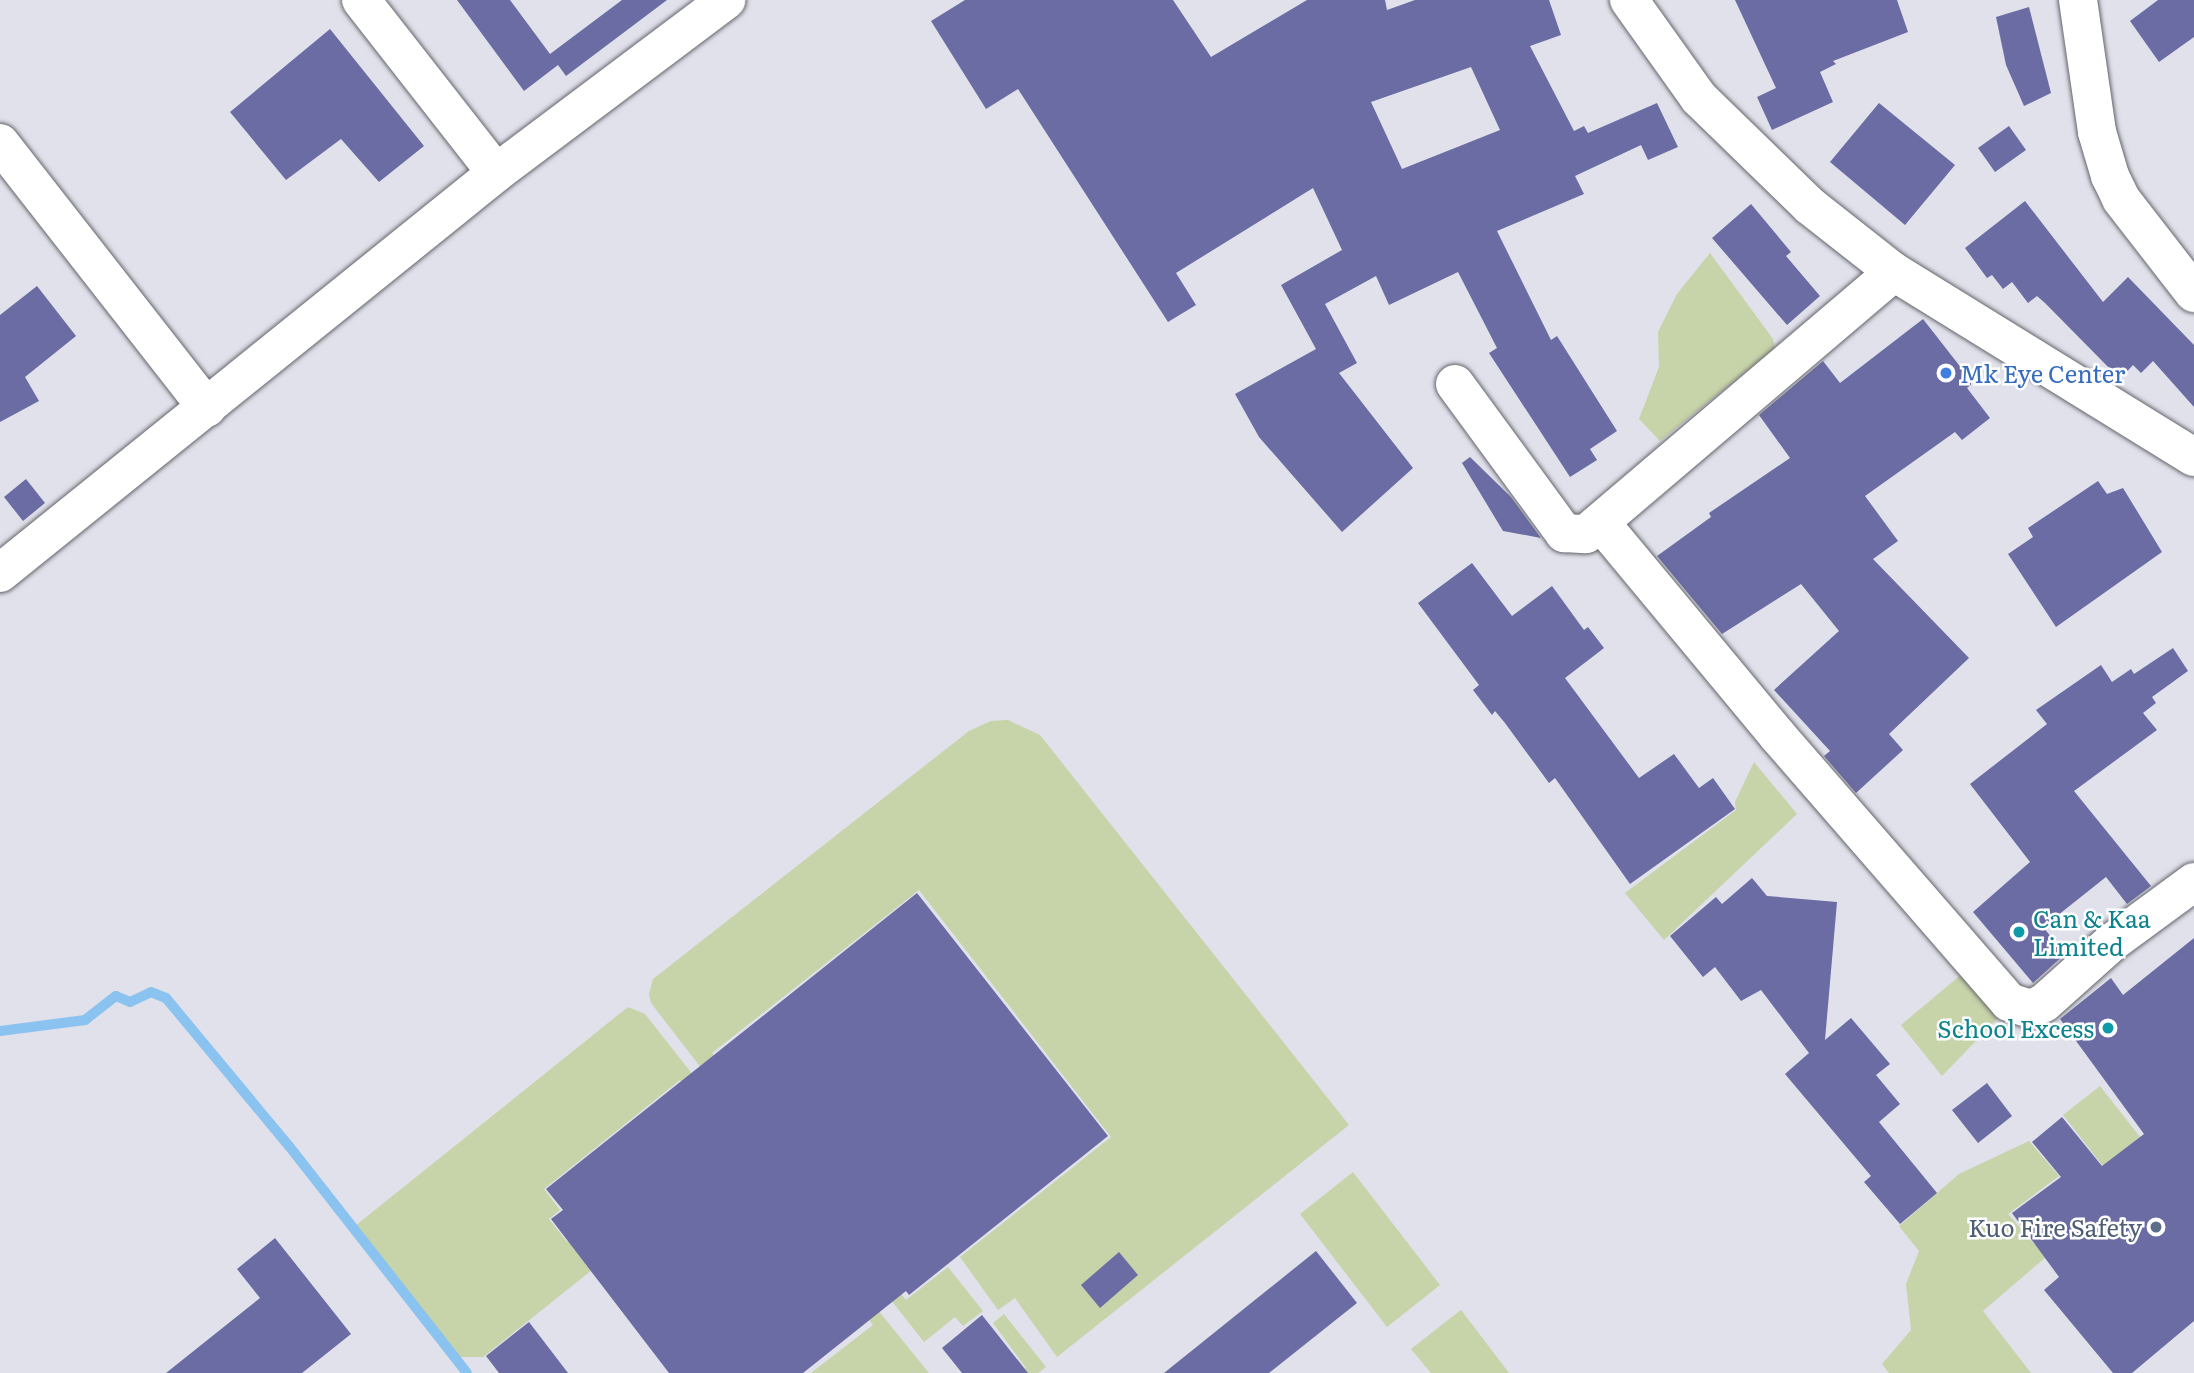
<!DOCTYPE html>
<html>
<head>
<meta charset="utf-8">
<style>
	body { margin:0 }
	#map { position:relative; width:2194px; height:1373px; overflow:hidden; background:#e0e1ea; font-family:Literata,serif }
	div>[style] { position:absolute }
	.green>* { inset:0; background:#c7d3a8 }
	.stream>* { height:10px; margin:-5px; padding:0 5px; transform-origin:5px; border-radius:5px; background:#8ac3ef }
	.building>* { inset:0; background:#6b6ca4 }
	.roads { filter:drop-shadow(0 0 2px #64656d) drop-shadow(0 0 2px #64656d) }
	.minor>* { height:38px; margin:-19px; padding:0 19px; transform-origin:19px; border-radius:19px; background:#fff }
	.dots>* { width:19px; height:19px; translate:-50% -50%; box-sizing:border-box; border:4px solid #fff; border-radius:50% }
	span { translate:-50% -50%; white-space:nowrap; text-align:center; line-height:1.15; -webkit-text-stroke:5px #fff; paint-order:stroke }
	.shop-label { font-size:24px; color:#366cbe }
	.left { translate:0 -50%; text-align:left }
	.culture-label { font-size:24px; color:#0d838f }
	.right { translate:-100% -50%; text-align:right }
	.service-label { font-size:24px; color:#4e5e75 }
</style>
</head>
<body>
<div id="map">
	<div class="green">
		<i style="clip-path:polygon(1710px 253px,1773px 339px,1775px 348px,1660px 441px,1639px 419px,1659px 367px,1658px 332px,1677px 294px)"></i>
		<i style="clip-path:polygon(1008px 720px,1040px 735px,1349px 1125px,1057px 1357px,1015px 1298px,998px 1310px,960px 1257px,1111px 1137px,919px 890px,712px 1053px,782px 1141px,766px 1152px,651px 1003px,649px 994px,653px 979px,969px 731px,991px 721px)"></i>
		<i style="clip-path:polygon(1754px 762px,1797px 814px,1664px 940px,1625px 893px,1736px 810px,1735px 802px)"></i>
		<i style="clip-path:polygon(1963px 973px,2001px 1015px,1942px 1076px,1901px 1025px)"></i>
		<i style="clip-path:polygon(628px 1007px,645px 1014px,760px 1160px,749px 1168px,680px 1080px,544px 1189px,560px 1210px,549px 1219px,567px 1242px,579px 1233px,602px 1262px,483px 1357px,459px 1357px,355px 1226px)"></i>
		<i style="clip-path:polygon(2100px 1086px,2140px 1137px,2103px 1166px,2063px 1115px)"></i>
		<i style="clip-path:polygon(2029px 1141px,2059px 1176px,2008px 1214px,2046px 1257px,1983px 1311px,2031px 1373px,1889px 1373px,1882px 1364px,1911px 1330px,1906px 1284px,1919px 1251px,1899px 1226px,1959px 1174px)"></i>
		<i style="clip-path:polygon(1353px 1172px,1440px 1285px,1387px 1327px,1300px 1214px)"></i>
		<i style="clip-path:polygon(852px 1232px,906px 1300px,948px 1267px,983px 1311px,963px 1326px,955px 1317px,924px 1342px,843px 1239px)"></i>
		<i style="clip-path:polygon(829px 1250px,929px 1373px,811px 1373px,873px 1325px,821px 1257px)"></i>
		<i style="clip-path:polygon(1461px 1310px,1509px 1373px,1431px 1373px,1411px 1349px)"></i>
		<i style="clip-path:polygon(1004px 1314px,1046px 1367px,1038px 1373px,1020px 1373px,1026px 1368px,993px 1323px)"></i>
	</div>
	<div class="stream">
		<i style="left:0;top:1031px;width:86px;rotate:-7.4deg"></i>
		<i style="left:85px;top:1020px;width:39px;rotate:-38deg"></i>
		<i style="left:116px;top:996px;width:15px;rotate:23deg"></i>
		<i style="left:130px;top:1002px;width:23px;rotate:-25deg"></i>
		<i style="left:151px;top:992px;width:16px;rotate:22deg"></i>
		<i style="left:166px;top:998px;width:192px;rotate:50.3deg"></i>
		<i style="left:289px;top:1146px;width:288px;rotate:51.9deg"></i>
	</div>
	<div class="building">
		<i style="clip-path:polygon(457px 0,510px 0,550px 54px,622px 0,667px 0,566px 76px,558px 65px,524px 91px)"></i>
		<i style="clip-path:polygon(evenodd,965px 0,1173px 0,1211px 57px,1307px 0,1385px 0,1387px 10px,1415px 0,1549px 0,1561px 35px,1530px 46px,1574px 131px,1584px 126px,1588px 133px,1657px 103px,1678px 147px,1648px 160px,1641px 145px,1575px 176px,1584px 194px,1497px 231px,1551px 340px,1557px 336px,1617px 431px,1590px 449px,1597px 460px,1570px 477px,1489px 353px,1497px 348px,1458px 272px,1389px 305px,1376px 276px,1325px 304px,1357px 363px,1339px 373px,1413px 468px,1342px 532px,1259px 437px,1235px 394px,1316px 349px,1281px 285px,1342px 250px,1313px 188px,1176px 273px,1196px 305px,1168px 322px,1018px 89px,986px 109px,931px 21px,965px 0,1471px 67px,1500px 130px,1402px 169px,1371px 102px,1471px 67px)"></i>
		<i style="clip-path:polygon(1735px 0,1897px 0,1908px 32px,1833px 61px,1836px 64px,1820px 72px,1833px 102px,1772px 130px,1757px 97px,1776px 88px)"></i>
		<i style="clip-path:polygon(2158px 0,2194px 0,2194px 37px,2159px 62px,2130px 21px)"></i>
		<i style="clip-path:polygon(2029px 7px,2051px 93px,2024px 106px,2006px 65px,1996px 17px)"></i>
		<i style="clip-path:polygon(330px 29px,424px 146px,379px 182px,341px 139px,286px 180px,230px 112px)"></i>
		<i style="clip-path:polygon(1879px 103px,1955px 165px,1905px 225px,1830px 162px)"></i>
		<i style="clip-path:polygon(2009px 126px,2026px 150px,1995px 172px,1978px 148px)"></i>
		<i style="clip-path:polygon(2025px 201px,2103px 302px,2128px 277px,2194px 345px,2194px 407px,2153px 361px,2141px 373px,2133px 365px,2120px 379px,2045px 303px,2037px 296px,2028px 303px,2012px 282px,2003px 289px,1992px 275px,1987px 278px,1965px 248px)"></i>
		<i style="clip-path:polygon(1751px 204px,1791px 252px,1786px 256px,1820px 296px,1787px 325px,1712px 238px)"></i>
		<i style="clip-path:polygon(37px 286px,76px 336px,25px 377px,39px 401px,0 422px,0 315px)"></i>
		<i style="clip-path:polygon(1923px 319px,1973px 383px,1967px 388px,1990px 418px,1962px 440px,1955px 432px,1865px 496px,1898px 541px,1873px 559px,1969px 658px,1889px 734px,1903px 750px,1856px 793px,1824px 756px,1830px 751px,1774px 690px,1839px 631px,1801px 584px,1722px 634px,1657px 556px,1711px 517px,1709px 513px,1790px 458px,1759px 415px,1823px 361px,1840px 383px)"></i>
		<i style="clip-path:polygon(1470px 457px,1511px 497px,1541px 538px,1503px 531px,1462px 463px)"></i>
		<i style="clip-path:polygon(26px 479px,45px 503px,23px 521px,4px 497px)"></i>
		<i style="clip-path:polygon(2098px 481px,2107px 494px,2123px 488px,2162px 552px,2056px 627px,2008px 554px,2033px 537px,2028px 528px)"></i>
		<i style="clip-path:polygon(1472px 563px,1512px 616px,1552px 586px,1584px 630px,1588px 627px,1604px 648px,1565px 678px,1639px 778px,1674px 754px,1699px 788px,1713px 778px,1735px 809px,1630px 884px,1555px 778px,1549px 783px,1505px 723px,1495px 711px,1492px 715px,1473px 690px,1479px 685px,1418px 603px)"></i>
		<i style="clip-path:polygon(2173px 648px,2188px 671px,2152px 697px,2156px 703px,2143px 713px,2157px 730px,2074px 791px,2151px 886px,2127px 904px,2106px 877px,2043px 927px,2065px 954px,2033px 983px,1973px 912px,2030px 862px,1970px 784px,2047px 724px,2036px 710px,2101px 665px,2112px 682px,2131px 669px,2134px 674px)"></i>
		<i style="clip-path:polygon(1752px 878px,1767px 896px,1837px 902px,1825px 1040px,1851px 1018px,1890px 1064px,1876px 1075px,1900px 1104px,1879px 1122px,1937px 1193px,1900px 1224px,1864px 1182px,1871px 1176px,1785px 1074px,1809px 1053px,1761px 990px,1741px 1001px,1715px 967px,1703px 977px,1670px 936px,1716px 897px,1722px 904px)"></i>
		<i style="clip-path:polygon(917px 893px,1108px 1136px,909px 1295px,906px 1291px,803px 1373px,669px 1373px,551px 1219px,563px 1210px,546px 1189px)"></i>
		<i style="clip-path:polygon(2194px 938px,2194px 1321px,2132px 1373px,2113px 1373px,2044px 1290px,2059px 1277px,2012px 1213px,2061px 1177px,2032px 1142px,2062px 1117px,2102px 1166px,2144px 1134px,2060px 1019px,2111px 978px,2123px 995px)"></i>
		<i style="clip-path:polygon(1987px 1083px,2012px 1116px,1978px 1143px,1952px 1110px)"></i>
		<i style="clip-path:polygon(275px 1238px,351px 1334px,302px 1373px,166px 1373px,260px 1298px,237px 1269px)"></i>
		<i style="clip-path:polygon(1316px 1251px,1357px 1303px,1269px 1373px,1164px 1373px)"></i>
		<i style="clip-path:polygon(1119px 1252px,1138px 1275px,1100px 1308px,1081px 1285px)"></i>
		<i style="clip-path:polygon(982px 1315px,1028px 1373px,962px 1373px,942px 1348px)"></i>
		<i style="clip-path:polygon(529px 1322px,568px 1373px,499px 1373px,486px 1356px)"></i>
	</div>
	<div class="roads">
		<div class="minor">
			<i style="left:361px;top:0;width:219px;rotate:52deg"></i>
			<i style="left:1629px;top:0;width:120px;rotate:54.5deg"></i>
			<i style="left:1699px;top:98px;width:155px;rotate:44.2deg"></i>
			<i style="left:1810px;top:206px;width:107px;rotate:38.2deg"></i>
			<i style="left:1894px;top:272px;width:352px;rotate:31.7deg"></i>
			<i style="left:2078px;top:0;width:133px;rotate:81.8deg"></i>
			<i style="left:2097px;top:132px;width:46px;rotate:73.5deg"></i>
			<i style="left:2110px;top:176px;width:25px;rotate:64deg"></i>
			<i style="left:2121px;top:199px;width:119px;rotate:52.2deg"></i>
			<i style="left:0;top:143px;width:336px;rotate:52deg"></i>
			<i style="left:1455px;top:384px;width:185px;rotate:53.8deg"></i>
			<i style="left:1564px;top:533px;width:22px;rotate:3deg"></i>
			<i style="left:1586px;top:534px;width:404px;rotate:-40.4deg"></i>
			<i style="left:1601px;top:523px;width:276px;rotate:50.3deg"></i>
			<i style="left:1777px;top:735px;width:354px;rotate:49deg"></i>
			<i style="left:2009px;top:1002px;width:23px;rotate:18deg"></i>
			<i style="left:2031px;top:1009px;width:14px;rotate:-25deg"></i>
			<i style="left:2044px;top:1003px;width:90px;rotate:-41.8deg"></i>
			<i style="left:2111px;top:943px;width:103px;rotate:-36.3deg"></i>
			<i style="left:0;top:573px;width:637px;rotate:-38.88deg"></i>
			<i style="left:496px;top:173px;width:288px;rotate:-36.9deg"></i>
		</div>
	</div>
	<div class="dots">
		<i style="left:1946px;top:373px;background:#3f7fe0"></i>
		<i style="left:2019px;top:932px;background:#0f9aa8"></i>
		<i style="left:2108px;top:1028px;background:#0f9aa8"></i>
		<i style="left:2156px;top:1227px;background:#5c6f8a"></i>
	</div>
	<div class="shop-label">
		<span class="left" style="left:1960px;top:373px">Mk Eye Center</span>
	</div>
	<div class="culture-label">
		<span class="left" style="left:2033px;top:932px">Can &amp; Kaa<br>Limited</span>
		<span class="right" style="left:2094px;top:1028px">School Excess</span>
	</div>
	<div class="service-label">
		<span class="right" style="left:2142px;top:1227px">Kuo Fire Safety</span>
	</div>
</div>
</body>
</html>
